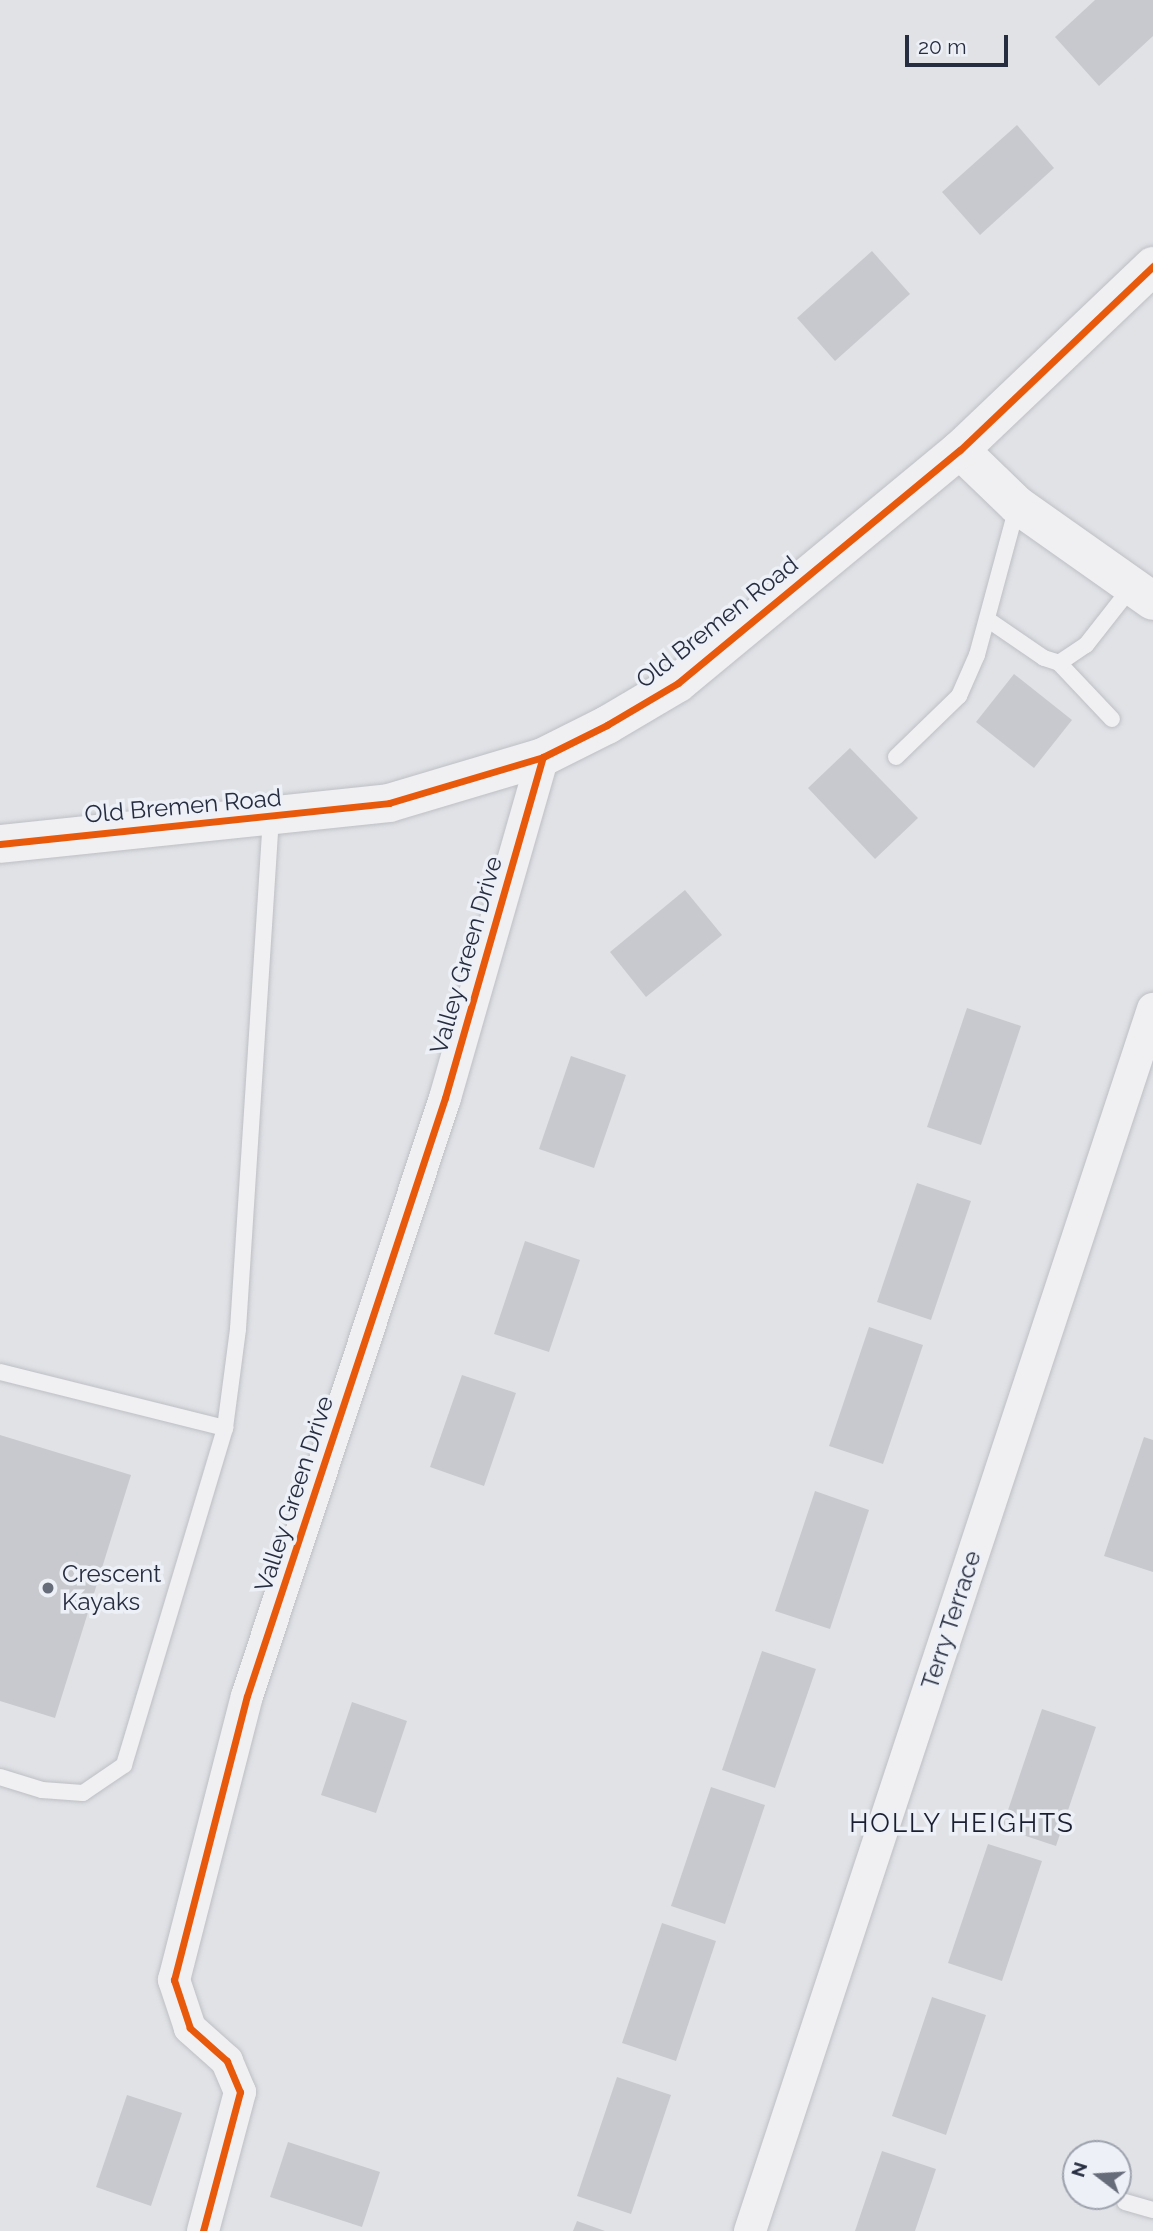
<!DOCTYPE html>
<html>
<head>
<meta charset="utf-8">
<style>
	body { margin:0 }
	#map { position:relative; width:1153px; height:2231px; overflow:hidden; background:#e0e2e6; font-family:Raleway,sans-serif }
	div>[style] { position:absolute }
	.building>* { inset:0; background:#c7c9ce }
	.roads { filter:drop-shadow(0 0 2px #bdbfc4) drop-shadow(0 0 2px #bdbfc4) }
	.service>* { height:16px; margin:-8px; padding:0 8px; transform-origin:8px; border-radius:8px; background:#f0f0f2 }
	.minor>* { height:32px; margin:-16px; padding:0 16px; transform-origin:16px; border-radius:16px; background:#f0f0f2 }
	.tertiary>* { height:38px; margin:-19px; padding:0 19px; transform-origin:19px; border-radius:19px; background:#f0f0f2 }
	.cycleway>* { height:7px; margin:-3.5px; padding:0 3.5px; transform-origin:3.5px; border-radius:3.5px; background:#e8590c }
	.dots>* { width:19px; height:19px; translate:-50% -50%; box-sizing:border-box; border:4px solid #edf0f6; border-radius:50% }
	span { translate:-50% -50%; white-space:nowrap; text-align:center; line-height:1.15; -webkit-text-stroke:7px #edf0f6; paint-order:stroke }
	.street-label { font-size:24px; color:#262d40 }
	.poi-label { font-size:24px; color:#262d40 }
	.left { translate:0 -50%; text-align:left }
	.neighbourhood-label { font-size:26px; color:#191e30; letter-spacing:2px }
	.north { position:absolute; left:1062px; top:2140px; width:70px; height:70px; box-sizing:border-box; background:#edf0f6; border:2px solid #9da2ad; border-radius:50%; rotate:287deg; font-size:19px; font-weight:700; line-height:28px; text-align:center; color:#262d40 }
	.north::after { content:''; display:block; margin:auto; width:24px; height:32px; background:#676c7a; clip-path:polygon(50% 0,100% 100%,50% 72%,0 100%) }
	.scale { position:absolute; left:905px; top:35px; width:103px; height:32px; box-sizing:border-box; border:4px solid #262d40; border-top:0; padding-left:9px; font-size:21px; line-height:24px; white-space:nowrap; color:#262d40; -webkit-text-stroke:5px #edf0f6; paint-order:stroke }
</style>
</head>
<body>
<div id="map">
	<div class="building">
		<i style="clip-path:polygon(1095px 0,1153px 0,1153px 36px,1099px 86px,1055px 37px)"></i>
		<i style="clip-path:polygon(1017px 125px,1054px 168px,980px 235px,942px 192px)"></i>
		<i style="clip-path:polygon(872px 251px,910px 294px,835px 361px,797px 318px)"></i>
		<i style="clip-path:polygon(1014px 674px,1072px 720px,1034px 768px,976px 722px)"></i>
		<i style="clip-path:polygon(850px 748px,918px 818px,875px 859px,808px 788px)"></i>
		<i style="clip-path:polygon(685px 890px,722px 935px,646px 997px,610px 952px)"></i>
		<i style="clip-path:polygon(967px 1008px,1021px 1026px,981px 1145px,927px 1127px)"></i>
		<i style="clip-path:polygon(571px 1056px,626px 1075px,594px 1168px,539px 1149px)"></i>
		<i style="clip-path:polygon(917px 1183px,971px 1201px,931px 1320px,877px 1302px)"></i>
		<i style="clip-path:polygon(525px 1241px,580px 1260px,549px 1352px,494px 1334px)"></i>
		<i style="clip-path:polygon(869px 1327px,923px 1345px,883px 1464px,829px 1446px)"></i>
		<i style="clip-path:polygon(462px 1375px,516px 1393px,484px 1486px,430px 1467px)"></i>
		<i style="clip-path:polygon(0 1435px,131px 1475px,55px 1718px,0 1701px)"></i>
		<i style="clip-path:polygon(1144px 1437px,1153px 1440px,1153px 1572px,1104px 1556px)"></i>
		<i style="clip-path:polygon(815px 1491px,869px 1510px,830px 1629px,775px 1611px)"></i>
		<i style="clip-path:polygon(762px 1651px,816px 1669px,775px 1788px,722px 1770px)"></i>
		<i style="clip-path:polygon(352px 1702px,407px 1721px,376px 1813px,321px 1795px)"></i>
		<i style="clip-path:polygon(1042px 1709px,1096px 1727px,1056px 1846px,1002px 1828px)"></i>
		<i style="clip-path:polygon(711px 1787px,765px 1805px,725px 1924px,671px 1906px)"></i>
		<i style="clip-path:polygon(988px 1844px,1042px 1861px,1002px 1981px,948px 1963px)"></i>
		<i style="clip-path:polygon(662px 1923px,716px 1941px,676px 2061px,622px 2043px)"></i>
		<i style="clip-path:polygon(932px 1997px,986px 2015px,946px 2135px,892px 2116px)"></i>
		<i style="clip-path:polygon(617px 2077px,671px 2095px,631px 2214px,577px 2196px)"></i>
		<i style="clip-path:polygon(127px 2095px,182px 2113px,151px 2206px,96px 2187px)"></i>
		<i style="clip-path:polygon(288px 2142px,380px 2172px,362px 2227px,270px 2197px)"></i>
		<i style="clip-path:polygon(882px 2151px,936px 2169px,915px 2231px,855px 2231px)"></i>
		<i style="clip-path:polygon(577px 2221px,605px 2231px,573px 2231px)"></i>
	</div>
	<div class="roads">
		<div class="service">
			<i style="left:987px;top:619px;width:69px;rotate:34.4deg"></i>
			<i style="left:1044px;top:658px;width:16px;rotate:18deg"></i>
			<i style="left:1059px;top:663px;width:32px;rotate:-34deg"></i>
			<i style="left:1086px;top:645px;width:76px;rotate:-51.9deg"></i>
			<i style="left:1059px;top:663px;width:77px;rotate:46.6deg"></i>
			<i style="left:896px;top:757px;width:88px;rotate:-44.1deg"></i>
			<i style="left:959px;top:696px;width:45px;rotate:-66.3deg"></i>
			<i style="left:977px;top:655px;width:153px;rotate:-74.9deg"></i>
			<i style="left:0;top:1372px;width:232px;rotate:14deg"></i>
			<i style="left:0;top:1777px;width:44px;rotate:17.2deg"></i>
			<i style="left:42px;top:1790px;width:41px;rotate:4.2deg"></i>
			<i style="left:83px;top:1793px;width:50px;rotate:-34.3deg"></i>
			<i style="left:124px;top:1765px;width:352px;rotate:-73.3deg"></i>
			<i style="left:225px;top:1428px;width:100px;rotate:-82.5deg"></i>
			<i style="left:238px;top:1329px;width:512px;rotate:-86.31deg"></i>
			<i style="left:1125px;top:2202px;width:29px;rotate:16deg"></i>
		</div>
		<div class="minor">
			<i style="left:203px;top:2231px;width:144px;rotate:-75.1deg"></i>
			<i style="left:240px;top:2092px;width:34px;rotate:-113deg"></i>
			<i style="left:227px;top:2061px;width:50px;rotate:-138.3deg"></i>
			<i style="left:190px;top:2028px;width:51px;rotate:-108.4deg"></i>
			<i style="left:174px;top:1980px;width:293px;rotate:-75.6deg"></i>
			<i style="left:247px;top:1696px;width:630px;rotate:-71.68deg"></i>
			<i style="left:445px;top:1098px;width:355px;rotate:-74deg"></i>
			<i style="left:750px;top:2231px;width:1287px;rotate:-71.75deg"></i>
		</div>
		<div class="tertiary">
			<i style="left:960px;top:450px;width:79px;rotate:44deg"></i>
			<i style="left:1017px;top:505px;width:166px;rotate:35.2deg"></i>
			<i style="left:0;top:844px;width:391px;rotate:-6deg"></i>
			<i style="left:389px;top:803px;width:161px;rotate:-16.6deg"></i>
			<i style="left:543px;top:757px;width:72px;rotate:-26.6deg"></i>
			<i style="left:607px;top:725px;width:82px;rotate:-30.6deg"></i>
			<i style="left:678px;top:683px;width:366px;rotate:-39.6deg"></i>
			<i style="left:960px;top:450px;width:267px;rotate:-43.6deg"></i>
		</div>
	</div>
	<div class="cycleway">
		<i style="left:0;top:844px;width:391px;rotate:-6deg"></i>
		<i style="left:389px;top:803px;width:161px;rotate:-16.6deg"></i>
		<i style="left:543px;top:757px;width:72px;rotate:-26.6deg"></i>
		<i style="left:607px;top:725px;width:82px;rotate:-30.6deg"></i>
		<i style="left:678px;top:683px;width:366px;rotate:-39.6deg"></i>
		<i style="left:960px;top:450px;width:267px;rotate:-43.6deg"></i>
		<i style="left:203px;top:2231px;width:144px;rotate:-75.1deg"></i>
		<i style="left:240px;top:2092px;width:34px;rotate:-113deg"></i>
		<i style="left:227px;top:2061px;width:50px;rotate:-138.3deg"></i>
		<i style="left:190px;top:2028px;width:51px;rotate:-108.4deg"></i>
		<i style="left:174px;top:1980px;width:293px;rotate:-75.6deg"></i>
		<i style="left:247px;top:1696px;width:630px;rotate:-71.68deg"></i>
		<i style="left:445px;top:1098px;width:355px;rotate:-74deg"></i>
	</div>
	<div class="dots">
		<i style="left:48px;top:1588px;background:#676c7a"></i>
	</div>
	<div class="street-label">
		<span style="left:717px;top:622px;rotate:-38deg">Old Bremen Road</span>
		<span style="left:183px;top:806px;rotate:-5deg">Old Bremen Road</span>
		<span style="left:466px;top:955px;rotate:-74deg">Valley Green Drive</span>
		<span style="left:294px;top:1494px;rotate:-72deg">Valley Green Drive</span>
		<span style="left:951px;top:1620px;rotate:-72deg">Terry Terrace</span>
	</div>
	<div class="poi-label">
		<span class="left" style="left:62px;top:1588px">Crescent<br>Kayaks</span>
	</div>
	<div class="neighbourhood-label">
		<span style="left:962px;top:1824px">HOLLY HEIGHTS</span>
	</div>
	<div class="north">N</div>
	<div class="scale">20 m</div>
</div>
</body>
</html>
